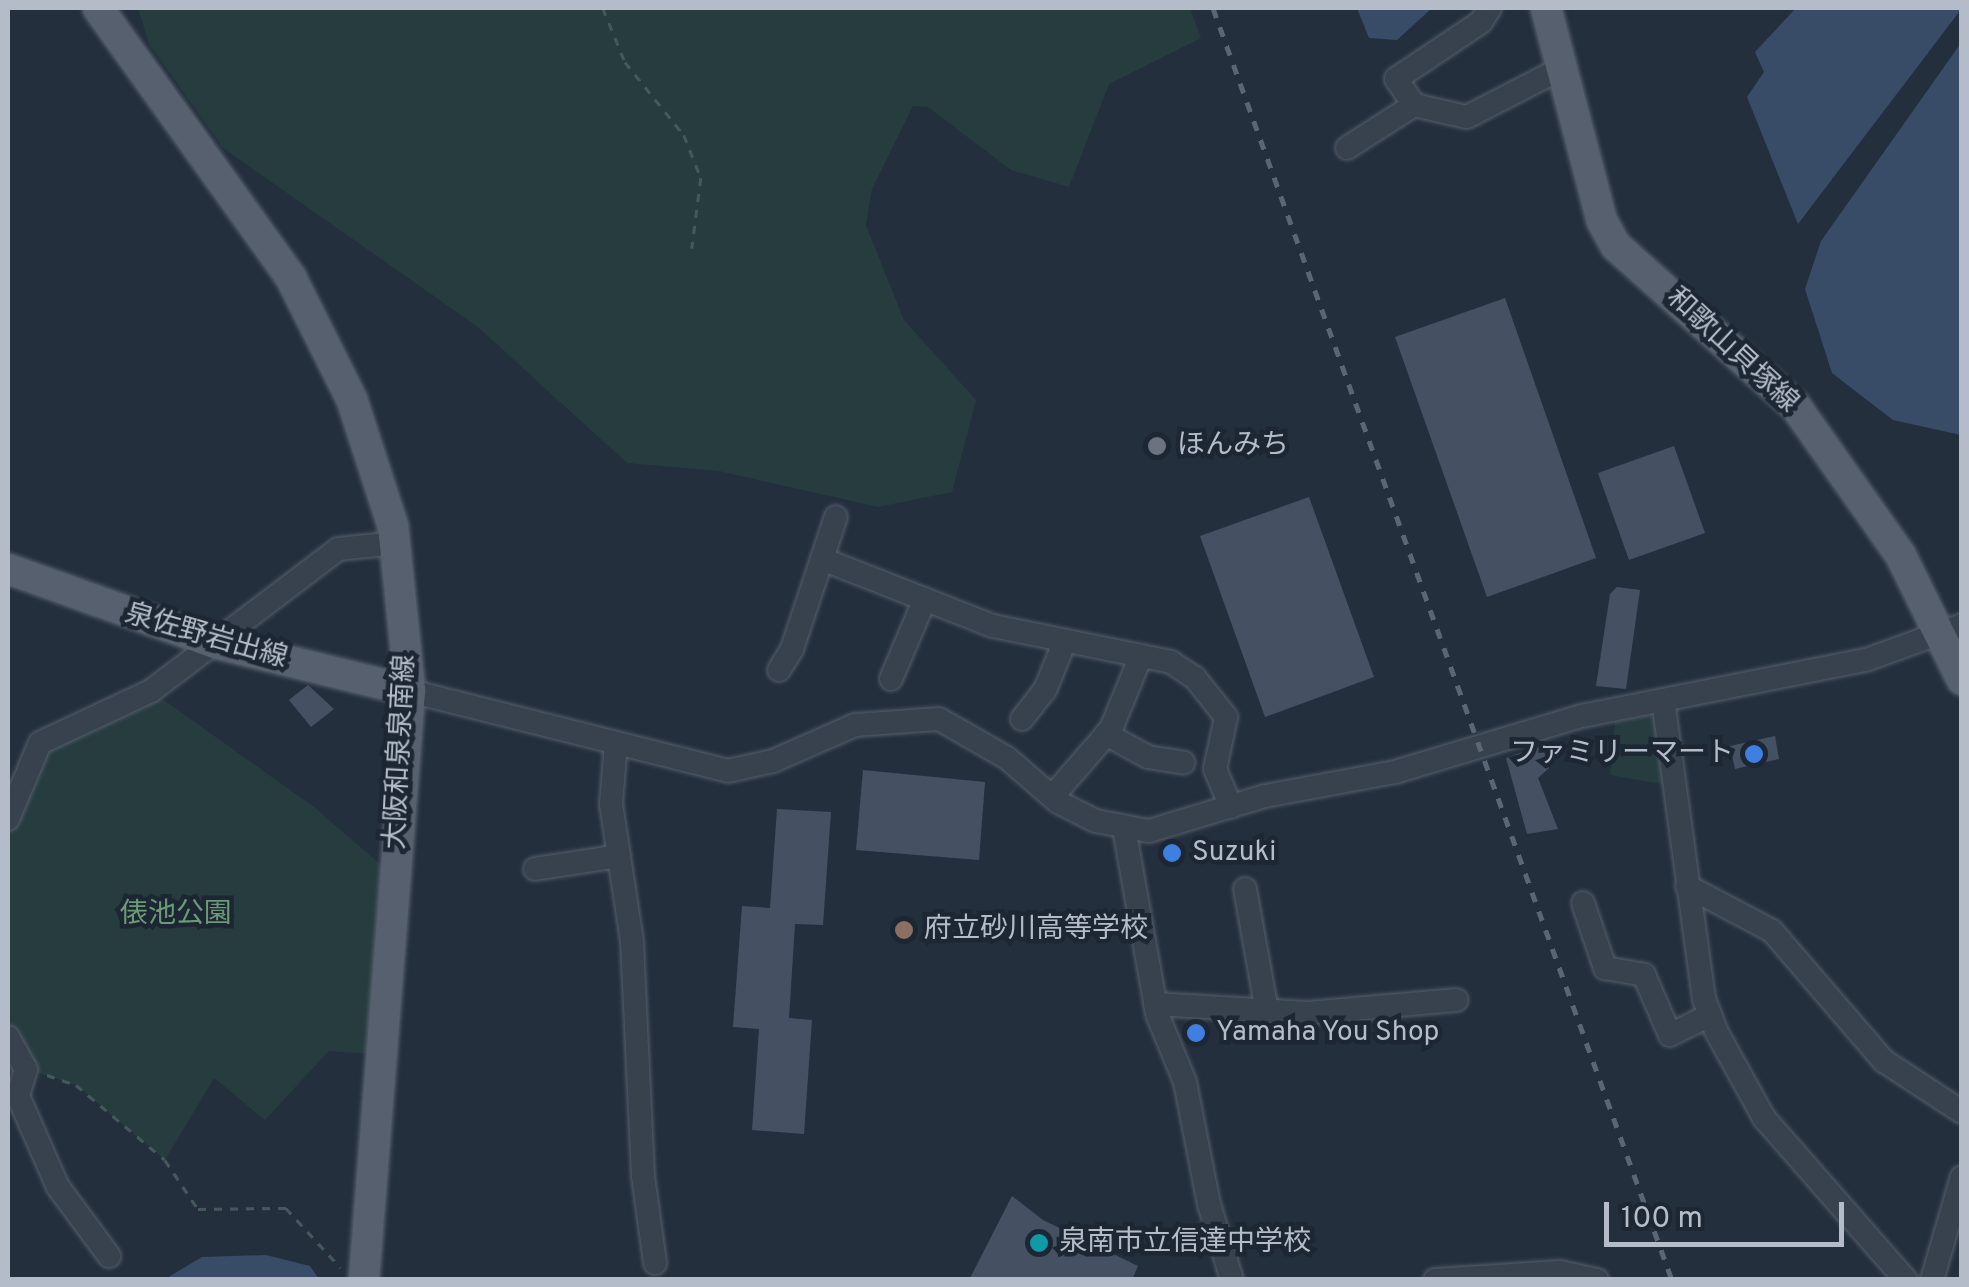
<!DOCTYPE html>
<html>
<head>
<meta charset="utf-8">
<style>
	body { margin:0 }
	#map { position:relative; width:1969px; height:1287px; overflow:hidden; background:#242f3e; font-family:Overpass,"Noto Sans JP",sans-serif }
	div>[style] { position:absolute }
	.green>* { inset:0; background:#263c3f }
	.water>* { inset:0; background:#394c67 }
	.building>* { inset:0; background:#455162 }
	.path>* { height:2.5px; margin-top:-1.25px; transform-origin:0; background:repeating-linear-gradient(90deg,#44595c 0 8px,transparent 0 16px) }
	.roads { filter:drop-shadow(0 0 2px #565f6c) drop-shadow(0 0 2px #565f6c) }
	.minor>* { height:22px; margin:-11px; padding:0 11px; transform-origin:11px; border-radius:11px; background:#38414e }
	.major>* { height:30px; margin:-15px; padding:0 15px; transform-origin:15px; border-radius:15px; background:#56606e }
	.rail>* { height:5px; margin-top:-2.5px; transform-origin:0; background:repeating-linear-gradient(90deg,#5a6575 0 10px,transparent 0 20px) }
	.dots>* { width:28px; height:28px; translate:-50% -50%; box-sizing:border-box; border:5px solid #1d2633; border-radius:50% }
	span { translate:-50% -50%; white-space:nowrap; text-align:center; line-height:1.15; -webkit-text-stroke:9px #1d2633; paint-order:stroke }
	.street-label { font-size:28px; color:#b4bcc9 }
	.poi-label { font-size:28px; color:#b4bcc9 }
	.left { translate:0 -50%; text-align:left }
	.right { translate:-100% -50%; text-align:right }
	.park-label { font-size:28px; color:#6b9a76 }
	.frame { position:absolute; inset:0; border:10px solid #b4bcc9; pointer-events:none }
	.scale { position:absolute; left:1604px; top:1202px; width:240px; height:45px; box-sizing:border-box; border:5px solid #b4bcc9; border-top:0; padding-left:12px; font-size:30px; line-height:35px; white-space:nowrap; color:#b4bcc9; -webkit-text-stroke:8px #1d2633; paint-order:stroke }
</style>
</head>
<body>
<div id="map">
	<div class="green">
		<i style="clip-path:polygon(138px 8px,1190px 8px,1201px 38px,1109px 84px,1069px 187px,1011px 170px,928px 107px,913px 106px,872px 189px,866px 225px,904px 320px,976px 400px,952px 492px,878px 507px,719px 471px,627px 463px,478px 327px,223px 148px,149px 44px)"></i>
		<i style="clip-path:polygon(151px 691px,314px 807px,395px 877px,384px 1055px,329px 1051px,265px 1120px,214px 1078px,165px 1160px,76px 1085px,26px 1069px,8px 1037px,8px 819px,40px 743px)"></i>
		<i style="clip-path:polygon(1650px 715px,1659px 721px,1667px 785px,1610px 775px,1615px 722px)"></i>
	</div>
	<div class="water">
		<i style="clip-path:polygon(1357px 8px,1432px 8px,1397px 40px,1369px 38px)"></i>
		<i style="clip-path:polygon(1796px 8px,1962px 8px,1798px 224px,1747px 97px,1764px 72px,1755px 52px)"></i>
		<i style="clip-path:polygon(1961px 43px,1961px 435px,1893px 420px,1832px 373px,1805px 289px,1821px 241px)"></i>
		<i style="clip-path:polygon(266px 1255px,310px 1266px,319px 1279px,165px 1279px,202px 1257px)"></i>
	</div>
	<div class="building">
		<i style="clip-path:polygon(1505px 298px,1596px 558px,1487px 597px,1395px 337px)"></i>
		<i style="clip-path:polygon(1674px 446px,1705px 533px,1629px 560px,1598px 473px)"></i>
		<i style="clip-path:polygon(1309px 497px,1374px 677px,1265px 717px,1200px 536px)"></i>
		<i style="clip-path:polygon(1617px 587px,1640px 590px,1626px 689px,1596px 686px,1610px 594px)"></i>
		<i style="clip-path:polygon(308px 685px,334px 709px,311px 727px,289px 700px)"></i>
		<i style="clip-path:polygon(1775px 736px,1779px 759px,1735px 769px,1730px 746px)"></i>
		<i style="clip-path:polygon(1542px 745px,1549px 768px,1538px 778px,1558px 829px,1527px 834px,1506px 758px)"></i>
		<i style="clip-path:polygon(863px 770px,985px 782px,979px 860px,856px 850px)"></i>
		<i style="clip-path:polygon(777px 809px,831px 812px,823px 925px,795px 924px,789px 1018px,812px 1020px,804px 1134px,752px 1130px,759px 1029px,733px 1027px,742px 906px,770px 908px)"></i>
		<i style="clip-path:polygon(1012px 1196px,1043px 1220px,1138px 1266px,1132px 1280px,969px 1280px)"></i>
	</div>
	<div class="path">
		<i style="left:603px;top:8px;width:58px;rotate:67.8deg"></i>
		<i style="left:625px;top:62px;width:94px;rotate:51.1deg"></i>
		<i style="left:684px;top:135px;width:46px;rotate:68.4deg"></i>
		<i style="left:701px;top:178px;width:71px;rotate:97.3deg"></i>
		<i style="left:47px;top:1075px;width:31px;rotate:19deg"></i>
		<i style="left:76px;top:1085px;width:116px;rotate:40.1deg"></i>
		<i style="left:165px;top:1160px;width:59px;rotate:56deg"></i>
		<i style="left:198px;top:1209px;width:88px;rotate:-0.7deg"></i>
		<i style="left:286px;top:1208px;width:81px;rotate:47.5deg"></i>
	</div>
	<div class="roads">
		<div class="minor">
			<i style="left:1490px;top:8px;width:17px;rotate:123deg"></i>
			<i style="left:1481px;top:22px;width:102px;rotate:146.2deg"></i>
			<i style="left:1396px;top:79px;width:32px;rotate:55deg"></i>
			<i style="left:1414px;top:105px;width:54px;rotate:12.8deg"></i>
			<i style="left:1467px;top:117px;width:107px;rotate:-27.3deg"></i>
			<i style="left:1347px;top:148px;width:80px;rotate:-32.7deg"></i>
			<i style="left:822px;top:559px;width:184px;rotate:21.4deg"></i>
			<i style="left:993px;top:626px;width:182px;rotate:11.4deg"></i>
			<i style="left:1171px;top:662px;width:29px;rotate:34deg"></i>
			<i style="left:1195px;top:678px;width:50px;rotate:51.5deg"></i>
			<i style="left:1226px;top:717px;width:53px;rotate:101.9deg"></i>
			<i style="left:1215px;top:769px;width:41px;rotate:67.2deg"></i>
			<i style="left:779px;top:670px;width:25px;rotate:-58deg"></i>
			<i style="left:792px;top:649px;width:139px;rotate:-71.6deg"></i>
			<i style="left:891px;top:679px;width:87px;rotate:-67deg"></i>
			<i style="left:410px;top:691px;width:328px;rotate:14.1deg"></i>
			<i style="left:728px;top:771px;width:46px;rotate:-12.5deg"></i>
			<i style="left:773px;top:761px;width:90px;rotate:-23.7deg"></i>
			<i style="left:855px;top:725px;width:84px;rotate:-4.1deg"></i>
			<i style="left:939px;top:719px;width:78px;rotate:29.8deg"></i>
			<i style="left:1007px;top:758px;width:67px;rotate:40.8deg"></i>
			<i style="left:1058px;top:802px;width:42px;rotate:26.6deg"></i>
			<i style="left:1096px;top:821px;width:54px;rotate:10.7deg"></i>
			<i style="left:1149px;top:831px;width:121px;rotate:-16.8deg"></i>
			<i style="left:1265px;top:796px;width:132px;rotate:-10.5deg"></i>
			<i style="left:1395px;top:772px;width:195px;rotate:-16.7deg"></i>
			<i style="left:1582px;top:716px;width:289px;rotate:-11.2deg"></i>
			<i style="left:1866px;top:660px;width:102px;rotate:-20deg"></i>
			<i style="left:1663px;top:700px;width:302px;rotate:82.2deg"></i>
			<i style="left:1704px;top:999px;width:34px;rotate:69deg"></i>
			<i style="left:1716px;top:1031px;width:99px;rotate:61.1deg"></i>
			<i style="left:1764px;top:1118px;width:215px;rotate:48.8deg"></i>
			<i style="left:1022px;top:719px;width:37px;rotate:-52deg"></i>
			<i style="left:1045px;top:690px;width:53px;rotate:-67.8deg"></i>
			<i style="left:1106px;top:734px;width:48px;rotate:28.7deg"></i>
			<i style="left:1148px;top:757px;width:36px;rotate:9deg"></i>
			<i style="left:616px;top:743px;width:61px;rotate:94.7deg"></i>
			<i style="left:611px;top:804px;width:140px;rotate:81.3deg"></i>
			<i style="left:632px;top:942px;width:234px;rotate:87.3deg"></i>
			<i style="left:643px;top:1176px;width:88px;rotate:82.1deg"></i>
			<i style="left:1052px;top:797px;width:90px;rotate:-49.1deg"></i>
			<i style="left:1111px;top:729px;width:79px;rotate:-67.7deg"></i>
			<i style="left:8px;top:819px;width:82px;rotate:-67.2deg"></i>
			<i style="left:40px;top:743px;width:123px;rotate:-25.1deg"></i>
			<i style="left:151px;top:691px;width:235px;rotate:-37.2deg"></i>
			<i style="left:338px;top:549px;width:58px;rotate:-5.9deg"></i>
			<i style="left:1124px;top:828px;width:189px;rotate:79.9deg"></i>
			<i style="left:1157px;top:1014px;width:74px;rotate:67.6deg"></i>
			<i style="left:1185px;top:1082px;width:124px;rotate:78.9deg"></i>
			<i style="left:1209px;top:1204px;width:79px;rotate:73.2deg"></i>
			<i style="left:535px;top:869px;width:85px;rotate:-8.8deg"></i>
			<i style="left:1687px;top:886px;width:96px;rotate:27.9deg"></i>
			<i style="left:1772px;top:931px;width:172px;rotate:49.3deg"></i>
			<i style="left:1884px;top:1061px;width:93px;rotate:33.2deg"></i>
			<i style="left:1245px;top:889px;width:124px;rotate:79.8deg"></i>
			<i style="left:1583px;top:903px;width:69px;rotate:71.3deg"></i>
			<i style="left:1605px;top:968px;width:40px;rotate:10deg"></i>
			<i style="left:1644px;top:975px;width:65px;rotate:66.6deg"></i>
			<i style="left:1670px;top:1035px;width:45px;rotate:-26.6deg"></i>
			<i style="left:1155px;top:1004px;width:153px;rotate:3.4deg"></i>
			<i style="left:1308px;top:1013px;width:149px;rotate:-5deg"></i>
			<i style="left:8px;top:1037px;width:37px;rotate:61deg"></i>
			<i style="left:26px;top:1069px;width:28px;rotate:107deg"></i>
			<i style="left:18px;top:1096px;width:99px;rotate:66.3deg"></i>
			<i style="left:58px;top:1187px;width:86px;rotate:53.5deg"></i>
			<i style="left:1435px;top:1280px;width:125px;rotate:-3.7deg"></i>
			<i style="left:1560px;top:1272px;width:38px;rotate:12deg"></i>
			<i style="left:1932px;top:1280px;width:107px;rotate:-73.8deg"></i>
		</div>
		<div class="major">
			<i style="left:98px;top:8px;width:332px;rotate:54.4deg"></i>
			<i style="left:291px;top:278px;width:136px;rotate:63.4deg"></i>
			<i style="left:352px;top:400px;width:133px;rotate:72deg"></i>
			<i style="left:393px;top:526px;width:166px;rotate:84.1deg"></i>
			<i style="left:410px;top:691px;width:591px;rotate:94.47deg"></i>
			<i style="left:1546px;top:8px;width:220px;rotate:75.3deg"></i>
			<i style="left:1602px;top:221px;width:29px;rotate:61deg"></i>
			<i style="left:1616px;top:246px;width:241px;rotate:41.8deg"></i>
			<i style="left:1796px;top:407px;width:182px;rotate:54.8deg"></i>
			<i style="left:1901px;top:556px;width:138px;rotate:63.8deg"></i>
			<i style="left:8px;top:569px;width:220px;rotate:19.7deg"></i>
			<i style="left:215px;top:643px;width:201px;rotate:13.8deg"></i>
		</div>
	</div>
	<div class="rail">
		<i style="left:1213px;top:8px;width:1352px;rotate:70.16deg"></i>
	</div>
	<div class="dots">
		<i style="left:1157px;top:446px;background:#6b7280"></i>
		<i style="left:1754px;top:754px;background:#3f7fe0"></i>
		<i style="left:1172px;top:853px;background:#3f7fe0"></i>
		<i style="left:904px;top:930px;background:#8d6e63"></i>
		<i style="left:1196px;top:1033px;background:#3f7fe0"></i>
		<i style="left:1039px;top:1243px;background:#0f9aa8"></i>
	</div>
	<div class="street-label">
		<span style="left:1732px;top:351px;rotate:43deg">和歌山貝塚線</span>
		<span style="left:206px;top:637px;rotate:16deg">泉佐野岩出線</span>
		<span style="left:401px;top:752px;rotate:-87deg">大阪和泉泉南線</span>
	</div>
	<div class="poi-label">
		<span class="left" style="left:1177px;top:446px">ほんみち</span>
		<span class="right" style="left:1734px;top:754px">ファミリーマート</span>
		<span class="left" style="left:1192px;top:853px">Suzuki</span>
		<span class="left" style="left:924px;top:930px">府立砂川高等学校</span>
		<span class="left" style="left:1216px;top:1033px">Yamaha You Shop</span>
		<span class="left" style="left:1059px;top:1243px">泉南市立信達中学校</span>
	</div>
	<div class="park-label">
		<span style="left:176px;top:915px">俵池公園</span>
	</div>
	<div class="frame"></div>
	<div class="scale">100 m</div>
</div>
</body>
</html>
